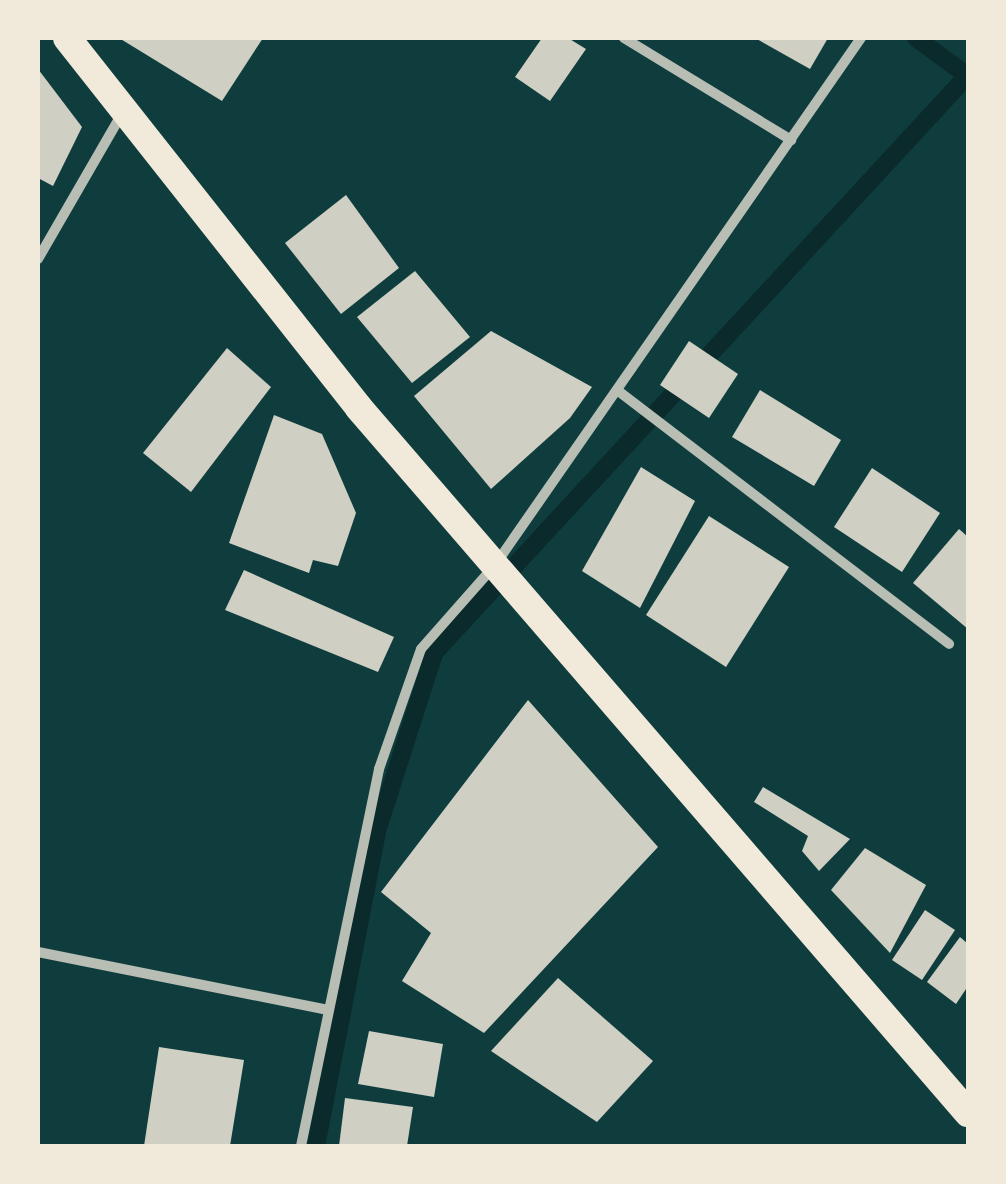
<!DOCTYPE html>
<html>
<head>
<meta charset="utf-8">
<style>
	body { margin:0 }
	#map { position:relative; width:1006px; height:1184px; overflow:hidden; background:#0f3d3e; font-family:"Alegreya Sans",sans-serif }
	div>[style] { position:absolute }
	.stream>* { height:18px; margin:-9px; padding:0 9px; transform-origin:9px; border-radius:9px; background:#0a2a2b }
	.building>* { inset:0; background:#cfcfc3 }
	.minor>* { height:10px; margin:-5px; padding:0 5px; transform-origin:5px; border-radius:5px; background:#b8beb3 }
	.trunk>* { height:28px; margin:-14px; padding:0 14px; transform-origin:14px; border-radius:14px; background:#f1e9da }
	span { translate:-50% -50%; white-space:nowrap; text-align:center; line-height:1.15; -webkit-text-stroke:8px #f1e9da; paint-order:stroke }
	.frame { position:absolute; inset:0; border:40px solid #f1e9da; pointer-events:none }
</style>
</head>
<body>
<div id="map">
	<div class="stream">
		<i style="left:916px;top:38px;width:64px;rotate:36.2deg"></i>
		<i style="left:316px;top:1146px;width:321px;rotate:-79deg"></i>
		<i style="left:377px;top:831px;width:187px;rotate:-72.2deg"></i>
		<i style="left:434px;top:653px;width:787px;rotate:-47.27deg"></i>
	</div>
	<div class="building">
		<i style="clip-path:polygon(119px 38px,263px 38px,222px 101px)"></i>
		<i style="clip-path:polygon(542px 38px,568px 38px,586px 49px,550px 101px,515px 77px)"></i>
		<i style="clip-path:polygon(755px 38px,828px 38px,810px 69px)"></i>
		<i style="clip-path:polygon(38px 69px,82px 127px,53px 186px,38px 178px)"></i>
		<i style="clip-path:polygon(346px 195px,399px 268px,341px 314px,285px 243px)"></i>
		<i style="clip-path:polygon(415px 271px,470px 337px,412px 383px,357px 317px)"></i>
		<i style="clip-path:polygon(491px 331px,592px 387px,570px 418px,491px 489px,414px 396px)"></i>
		<i style="clip-path:polygon(689px 341px,738px 374px,709px 418px,660px 385px)"></i>
		<i style="clip-path:polygon(227px 348px,271px 387px,191px 492px,143px 453px)"></i>
		<i style="clip-path:polygon(760px 390px,841px 440px,814px 486px,732px 437px)"></i>
		<i style="clip-path:polygon(274px 415px,322px 434px,356px 513px,338px 566px,313px 560px,309px 573px,229px 543px)"></i>
		<i style="clip-path:polygon(641px 467px,695px 501px,640px 608px,582px 571px)"></i>
		<i style="clip-path:polygon(872px 468px,940px 513px,902px 572px,834px 527px)"></i>
		<i style="clip-path:polygon(709px 516px,789px 567px,726px 667px,646px 615px)"></i>
		<i style="clip-path:polygon(959px 529px,968px 537px,968px 629px,913px 583px)"></i>
		<i style="clip-path:polygon(244px 570px,394px 637px,378px 672px,225px 610px)"></i>
		<i style="clip-path:polygon(528px 700px,658px 847px,484px 1033px,402px 981px,431px 933px,381px 892px)"></i>
		<i style="clip-path:polygon(763px 787px,850px 839px,819px 871px,802px 851px,808px 836px,754px 802px)"></i>
		<i style="clip-path:polygon(865px 848px,926px 885px,890px 953px,831px 890px)"></i>
		<i style="clip-path:polygon(925px 910px,955px 930px,922px 980px,892px 960px)"></i>
		<i style="clip-path:polygon(960px 937px,968px 944px,968px 986px,956px 1004px,927px 982px)"></i>
		<i style="clip-path:polygon(558px 978px,653px 1061px,597px 1122px,491px 1051px)"></i>
		<i style="clip-path:polygon(369px 1031px,443px 1044px,434px 1097px,358px 1084px)"></i>
		<i style="clip-path:polygon(159px 1047px,244px 1060px,230px 1146px,144px 1146px)"></i>
		<i style="clip-path:polygon(345px 1098px,413px 1107px,407px 1146px,339px 1146px)"></i>
	</div>
	<div class="minor">
		<i style="left:624px;top:38px;width:196px;rotate:31.4deg"></i>
		<i style="left:38px;top:259px;width:166px;rotate:-60deg"></i>
		<i style="left:617px;top:390px;width:418px;rotate:37.4deg"></i>
		<i style="left:38px;top:952px;width:296px;rotate:11.3deg"></i>
		<i style="left:301px;top:1146px;width:385px;rotate:-78.3deg"></i>
		<i style="left:379px;top:769px;width:127px;rotate:-70.7deg"></i>
		<i style="left:421px;top:649px;width:112px;rotate:-48.6deg"></i>
		<i style="left:495px;top:565px;width:642px;rotate:-55.22deg"></i>
	</div>
	<div class="trunk">
		<i style="left:67px;top:38px;width:471px;rotate:51.7deg"></i>
		<i style="left:359px;top:408px;width:932px;rotate:49.18deg"></i>
	</div>
	<div class="frame"></div>
</div>
</body>
</html>
